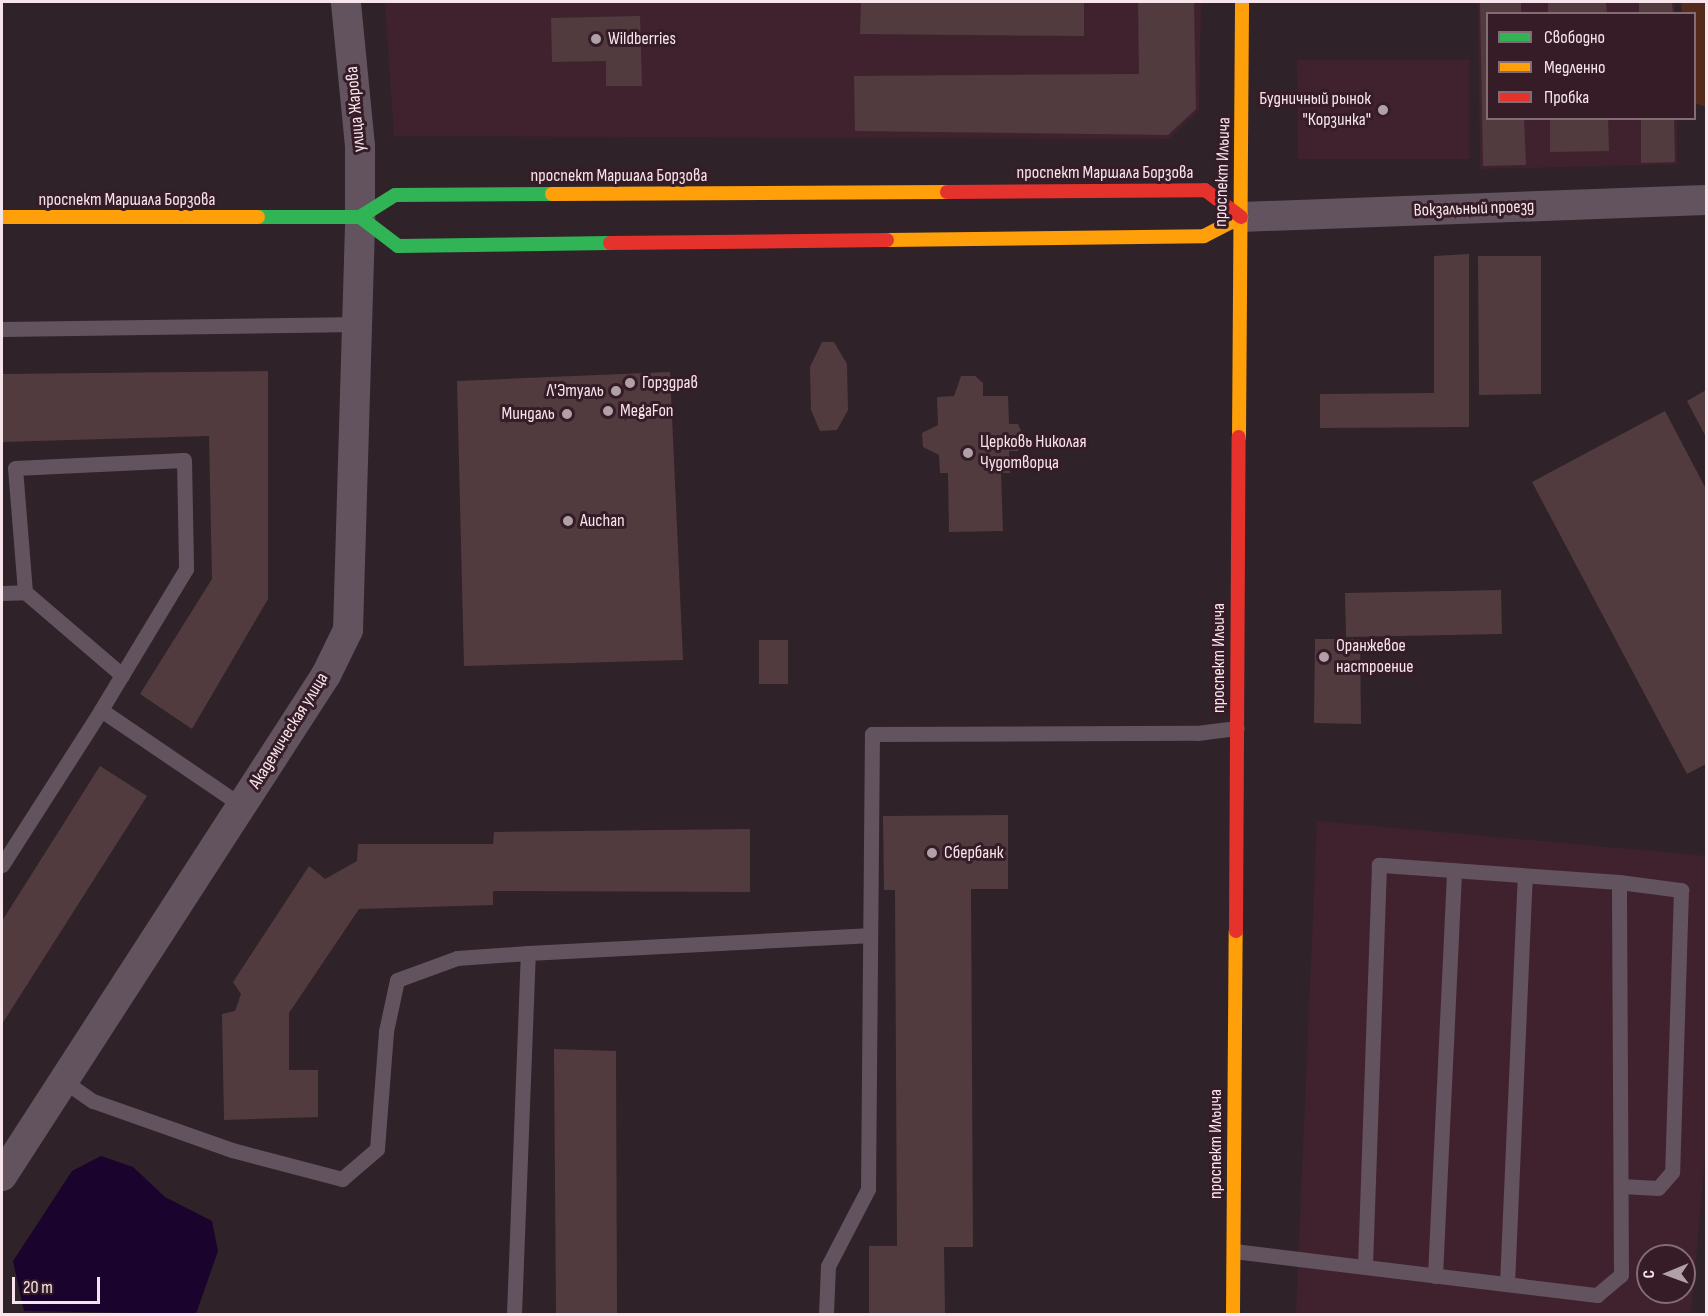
<!DOCTYPE html>
<html>
<head>
<meta charset="utf-8">
<style>
	body { margin:0 }
	#map { position:relative; width:1708px; height:1316px; overflow:hidden; background:#2f2228; font-family:"Sofia Sans Condensed",sans-serif }
	div>[style] { position:absolute }
	.built>* { inset:0; background:#40222f }
	.green>* { inset:0; background:#542b1a }
	.water>* { inset:0; background:#1a032d }
	.building>* { inset:0; background:#513b3f }
	.lane>* { height:15px; margin:-7.5px; padding:0 7.5px; transform-origin:7.5px; border-radius:7.5px; background:#62535f }
	.street>* { height:30px; margin:-15px; padding:0 15px; transform-origin:15px; border-radius:15px; background:#62535f }
	.fast>* { height:14px; margin:-7px; padding:0 7px; transform-origin:7px; border-radius:7px; background:#30b455 }
	.slow>* { height:14px; margin:-7px; padding:0 7px; transform-origin:7px; border-radius:7px; background:#ff9f0a }
	.jam>* { height:14px; margin:-7px; padding:0 7px; transform-origin:7px; border-radius:7px; background:#e5322d }
	.dots>* { width:16px; height:16px; translate:-50% -50%; box-sizing:border-box; border:3px solid #351c27; border-radius:50% }
	span { translate:-50% -50%; white-space:nowrap; text-align:center; line-height:1.15; -webkit-text-stroke:6px #351c27; paint-order:stroke }
	.poi-label { font-size:18px; color:#f7e5eb }
	.left { translate:0 -50%; text-align:left }
	.right { translate:-100% -50%; text-align:right }
	.street-label { font-size:18px; color:#f7e5eb }
	.frame { position:absolute; inset:0; border:3px solid #f7e5eb; pointer-events:none }
	.legend { position:absolute; left:1486px; top:12px; width:210px; height:108px; box-sizing:border-box; background:#351c27; border:2px solid #836c75; margin:0; padding:8px 10px; list-style:none; font-size:18px; color:#f7e5eb }
	.legend li { display:flex; align-items:center; gap:12px; height:30px }
	.legend b { width:30px; border:2px solid #836c75 }
	.north { position:absolute; left:1636px; top:1244px; width:60px; height:60px; box-sizing:border-box; background:#351c27; border:2px solid #836c75; border-radius:50%; rotate:269deg; font-size:16px; font-weight:700; line-height:24px; text-align:center; color:#f7e5eb }
	.north::after { content:''; display:block; margin:auto; width:21px; height:27px; background:#b1a1a7; clip-path:polygon(50% 0,100% 100%,50% 72%,0 100%) }
	.scale { position:absolute; left:12px; top:1277px; width:88px; height:27px; box-sizing:border-box; border:3px solid #f7e5eb; border-top:0; padding-left:8px; font-size:18px; line-height:21px; white-space:nowrap; color:#f7e5eb; -webkit-text-stroke:4px #351c27; paint-order:stroke }
</style>
</head>
<body>
<div id="map">
	<div class="built">
		<i style="clip-path:polygon(385px 2px,1201px 2px,1199px 110px,1169px 139px,394px 136px)"></i>
		<i style="clip-path:polygon(1478px 2px,1675px 2px,1675px 13px,1488px 14px,1488px 118px,1677px 119px,1677px 164px,1480px 169px)"></i>
		<i style="clip-path:polygon(1297px 60px,1469px 60px,1469px 159px,1298px 159px)"></i>
		<i style="clip-path:polygon(evenodd,1317px 821px,1706px 856px,1706px 1147px,1691px 1314px,1296px 1314px,1317px 821px,1648px 1256px,1684px 1256px,1684px 1292px,1648px 1292px,1648px 1256px)"></i>
	</div>
	<div class="green">
		<i style="clip-path:polygon(1681px 2px,1706px 2px,1706px 107px,1695px 103px,1694px 14px,1682px 13px)"></i>
	</div>
	<div class="water">
		<i style="clip-path:polygon(101px 1156px,133px 1167px,165px 1197px,212px 1221px,218px 1251px,196px 1314px,24px 1311px,13px 1261px,72px 1171px)"></i>
	</div>
	<div class="building">
		<i style="clip-path:polygon(861px 2px,1084px 2px,1084px 36px,860px 34px)"></i>
		<i style="clip-path:polygon(1138px 2px,1194px 2px,1196px 109px,1168px 135px,855px 131px,854px 76px,1139px 74px)"></i>
		<i style="clip-path:polygon(1480px 2px,1521px 2px,1521px 14px,1488px 14px,1488px 118px,1524px 118px,1526px 165px,1483px 166px)"></i>
		<i style="clip-path:polygon(1548px 2px,1606px 2px,1607px 14px,1548px 14px)"></i>
		<i style="clip-path:polygon(1639px 2px,1672px 2px,1673px 14px,1639px 14px)"></i>
		<i style="clip-path:polygon(640px 16px,642px 86px,606px 86px,606px 61px,552px 62px,551px 18px)"></i>
		<i style="clip-path:polygon(1550px 118px,1608px 118px,1609px 151px,1550px 152px)"></i>
		<i style="clip-path:polygon(1641px 118px,1674px 118px,1675px 162px,1641px 163px)"></i>
		<i style="clip-path:polygon(1469px 254px,1469px 427px,1320px 428px,1320px 394px,1434px 393px,1434px 256px)"></i>
		<i style="clip-path:polygon(1478px 256px,1541px 256px,1541px 394px,1479px 395px)"></i>
		<i style="clip-path:polygon(822px 342px,834px 342px,847px 364px,848px 410px,837px 430px,820px 431px,811px 410px,810px 367px)"></i>
		<i style="clip-path:polygon(268px 371px,268px 599px,192px 729px,140px 694px,212px 579px,209px 436px,2px 442px,2px 374px)"></i>
		<i style="clip-path:polygon(670px 372px,683px 660px,464px 666px,457px 381px)"></i>
		<i style="clip-path:polygon(961px 376px,975px 376px,983px 383px,983px 396px,1008px 396px,1009px 424px,1018px 424px,1022px 433px,1018px 451px,1009px 451px,1010px 473px,1001px 473px,1003px 531px,949px 532px,948px 473px,940px 473px,939px 455px,923px 447px,922px 433px,938px 425px,937px 397px,954px 396px)"></i>
		<i style="clip-path:polygon(1706px 390px,1706px 437px,1687px 401px)"></i>
		<i style="clip-path:polygon(1665px 411px,1706px 489px,1706px 764px,1687px 774px,1532px 482px)"></i>
		<i style="clip-path:polygon(1501px 590px,1502px 634px,1346px 637px,1345px 593px)"></i>
		<i style="clip-path:polygon(1315px 639px,1360px 639px,1361px 724px,1314px 723px)"></i>
		<i style="clip-path:polygon(759px 640px,788px 640px,788px 684px,759px 684px)"></i>
		<i style="clip-path:polygon(100px 766px,147px 796px,2px 1024px,2px 921px)"></i>
		<i style="clip-path:polygon(1008px 815px,1008px 889px,971px 889px,973px 1247px,944px 1247px,945px 1314px,869px 1314px,869px 1246px,897px 1246px,895px 890px,884px 890px,883px 816px)"></i>
		<i style="clip-path:polygon(750px 829px,750px 892px,493px 891px,493px 905px,359px 909px,289px 1013px,289px 1070px,318px 1070px,318px 1117px,224px 1120px,222px 1014px,235px 1011px,241px 994px,233px 982px,309px 866px,325px 879px,357px 861px,358px 844px,493px 844px,494px 832px)"></i>
		<i style="clip-path:polygon(554px 1049px,616px 1051px,617px 1314px,556px 1314px)"></i>
	</div>
	<div class="lane">
		<i style="left:2px;top:329px;width:357px;rotate:-0.8deg"></i>
		<i style="left:25px;top:592px;width:124px;rotate:-94.6deg"></i>
		<i style="left:15px;top:468px;width:169px;rotate:-2.7deg"></i>
		<i style="left:184px;top:460px;width:109px;rotate:88.9deg"></i>
		<i style="left:186px;top:569px;width:124px;rotate:121.1deg"></i>
		<i style="left:2px;top:593px;width:23px;rotate:-2deg"></i>
		<i style="left:25px;top:592px;width:128px;rotate:40.6deg"></i>
		<i style="left:122px;top:675px;width:41px;rotate:121deg"></i>
		<i style="left:2px;top:865px;width:184px;rotate:-57.4deg"></i>
		<i style="left:101px;top:710px;width:171px;rotate:34.2deg"></i>
		<i style="left:1619px;top:882px;width:63px;rotate:7.4deg"></i>
		<i style="left:1681px;top:890px;width:282px;rotate:91.8deg"></i>
		<i style="left:1672px;top:1172px;width:21px;rotate:131deg"></i>
		<i style="left:1658px;top:1188px;width:37px;rotate:-177deg"></i>
		<i style="left:64px;top:1081px;width:35px;rotate:35deg"></i>
		<i style="left:93px;top:1101px;width:147px;rotate:19.4deg"></i>
		<i style="left:232px;top:1150px;width:114px;rotate:14.8deg"></i>
		<i style="left:342px;top:1179px;width:46px;rotate:-40.6deg"></i>
		<i style="left:377px;top:1149px;width:118px;rotate:-85.6deg"></i>
		<i style="left:386px;top:1031px;width:52px;rotate:-77.8deg"></i>
		<i style="left:397px;top:980px;width:64px;rotate:-20.1deg"></i>
		<i style="left:457px;top:958px;width:71px;rotate:-4deg"></i>
		<i style="left:1234px;top:1251px;width:132px;rotate:7deg"></i>
		<i style="left:1365px;top:1267px;width:234px;rotate:6.9deg"></i>
		<i style="left:1597px;top:1295px;width:31px;rotate:-40deg"></i>
		<i style="left:1621px;top:1275px;width:393px;rotate:-90.3deg"></i>
		<i style="left:1619px;top:882px;width:241px;rotate:-175.9deg"></i>
		<i style="left:1379px;top:865px;width:402px;rotate:92deg"></i>
		<i style="left:1435px;top:1276px;width:406px;rotate:-87.3deg"></i>
		<i style="left:1507px;top:1284px;width:408px;rotate:-87.5deg"></i>
		<i style="left:514px;top:1314px;width:361px;rotate:-87.8deg"></i>
		<i style="left:528px;top:953px;width:340px;rotate:-3deg"></i>
		<i style="left:826px;top:1314px;width:48px;rotate:-87.6deg"></i>
		<i style="left:828px;top:1266px;width:87px;rotate:-62.5deg"></i>
		<i style="left:868px;top:1189px;width:455px;rotate:-89.5deg"></i>
		<i style="left:872px;top:734px;width:325px;rotate:-0.2deg"></i>
		<i style="left:1197px;top:733px;width:40px;rotate:-7.1deg"></i>
	</div>
	<div class="street">
		<i style="left:1241px;top:217px;width:465px;rotate:-2.1deg"></i>
		<i style="left:2px;top:1176px;width:597px;rotate:-57.11deg"></i>
		<i style="left:326px;top:675px;width:50px;rotate:-63.9deg"></i>
		<i style="left:348px;top:630px;width:413px;rotate:-88.3deg"></i>
		<i style="left:360px;top:217px;width:71px;rotate:-90deg"></i>
		<i style="left:360px;top:146px;width:145px;rotate:-95.6deg"></i>
	</div>
	<div class="fast">
		<i style="left:258px;top:217px;width:102px"></i>
		<i style="left:360px;top:217px;width:41px;rotate:-32.2deg"></i>
		<i style="left:395px;top:195px;width:157px;rotate:-0.4deg"></i>
		<i style="left:360px;top:217px;width:48px;rotate:37.3deg"></i>
		<i style="left:398px;top:246px;width:212px;rotate:-0.8deg"></i>
	</div>
	<div class="slow">
		<i style="left:552px;top:194px;width:395px;rotate:-0.3deg"></i>
		<i style="left:2px;top:217px;width:256px"></i>
		<i style="left:887px;top:240px;width:317px;rotate:-0.7deg"></i>
		<i style="left:1204px;top:236px;width:42px;rotate:-27.2deg"></i>
		<i style="left:1239px;top:437px;width:435px;rotate:-89.6deg"></i>
		<i style="left:1233px;top:1314px;width:383px;rotate:-89.6deg"></i>
	</div>
	<div class="jam">
		<i style="left:947px;top:192px;width:258px;rotate:-0.4deg"></i>
		<i style="left:1205px;top:190px;width:45px;rotate:36.9deg"></i>
		<i style="left:610px;top:243px;width:277px;rotate:-0.6deg"></i>
		<i style="left:1236px;top:931px;width:494px;rotate:-89.7deg"></i>
	</div>
	<div class="dots">
		<i style="left:596px;top:39px;background:#b1a1a7"></i>
		<i style="left:1383px;top:110px;background:#b1a1a7"></i>
		<i style="left:630px;top:383px;background:#b1a1a7"></i>
		<i style="left:616px;top:391px;background:#b1a1a7"></i>
		<i style="left:608px;top:411px;background:#b1a1a7"></i>
		<i style="left:567px;top:414px;background:#b1a1a7"></i>
		<i style="left:968px;top:453px;background:#b1a1a7"></i>
		<i style="left:568px;top:521px;background:#b1a1a7"></i>
		<i style="left:1324px;top:657px;background:#b1a1a7"></i>
		<i style="left:932px;top:853px;background:#b1a1a7"></i>
	</div>
	<div class="poi-label">
		<span class="left" style="left:608px;top:39px">Wildberries</span>
		<span class="right" style="left:1371px;top:110px">Будничный рынок<br>"Корзинка"</span>
		<span class="left" style="left:642px;top:383px">Горздрав</span>
		<span class="right" style="left:604px;top:391px">Л'Этуаль</span>
		<span class="left" style="left:620px;top:411px">MegaFon</span>
		<span class="right" style="left:555px;top:414px">Миндаль</span>
		<span class="left" style="left:980px;top:453px">Церковь Николая<br>Чудотворца</span>
		<span class="left" style="left:580px;top:521px">Auchan</span>
		<span class="left" style="left:1336px;top:657px">Оранжевое<br>настроение</span>
		<span class="left" style="left:944px;top:853px">Сбербанк</span>
	</div>
	<div class="street-label">
		<span style="left:356px;top:109px;rotate:-95deg">улица Жарова</span>
		<span style="left:1223px;top:172px;rotate:-88deg">проспект Ильича</span>
		<span style="left:1105px;top:173px">проспект Маршала Борзова</span>
		<span style="left:619px;top:176px">проспект Маршала Борзова</span>
		<span style="left:127px;top:200px">проспект Маршала Борзова</span>
		<span style="left:1474px;top:209px;rotate:-2deg">Вокзальный проезд</span>
		<span style="left:1219px;top:658px;rotate:-90deg">проспект Ильича</span>
		<span style="left:289px;top:731px;rotate:-58deg">Академическая улица</span>
		<span style="left:1216px;top:1144px;rotate:-90deg">проспект Ильича</span>
	</div>
	<div class="frame"></div>
	<ul class="legend">
	<li><b style="height:8px;background:#30b455"></b>Свободно</li>
	<li><b style="height:8px;background:#ff9f0a"></b>Медленно</li>
	<li><b style="height:8px;background:#e5322d"></b>Пробка</li>
	</ul>
	<div class="north">С</div>
	<div class="scale">20 m</div>
</div>
</body>
</html>
